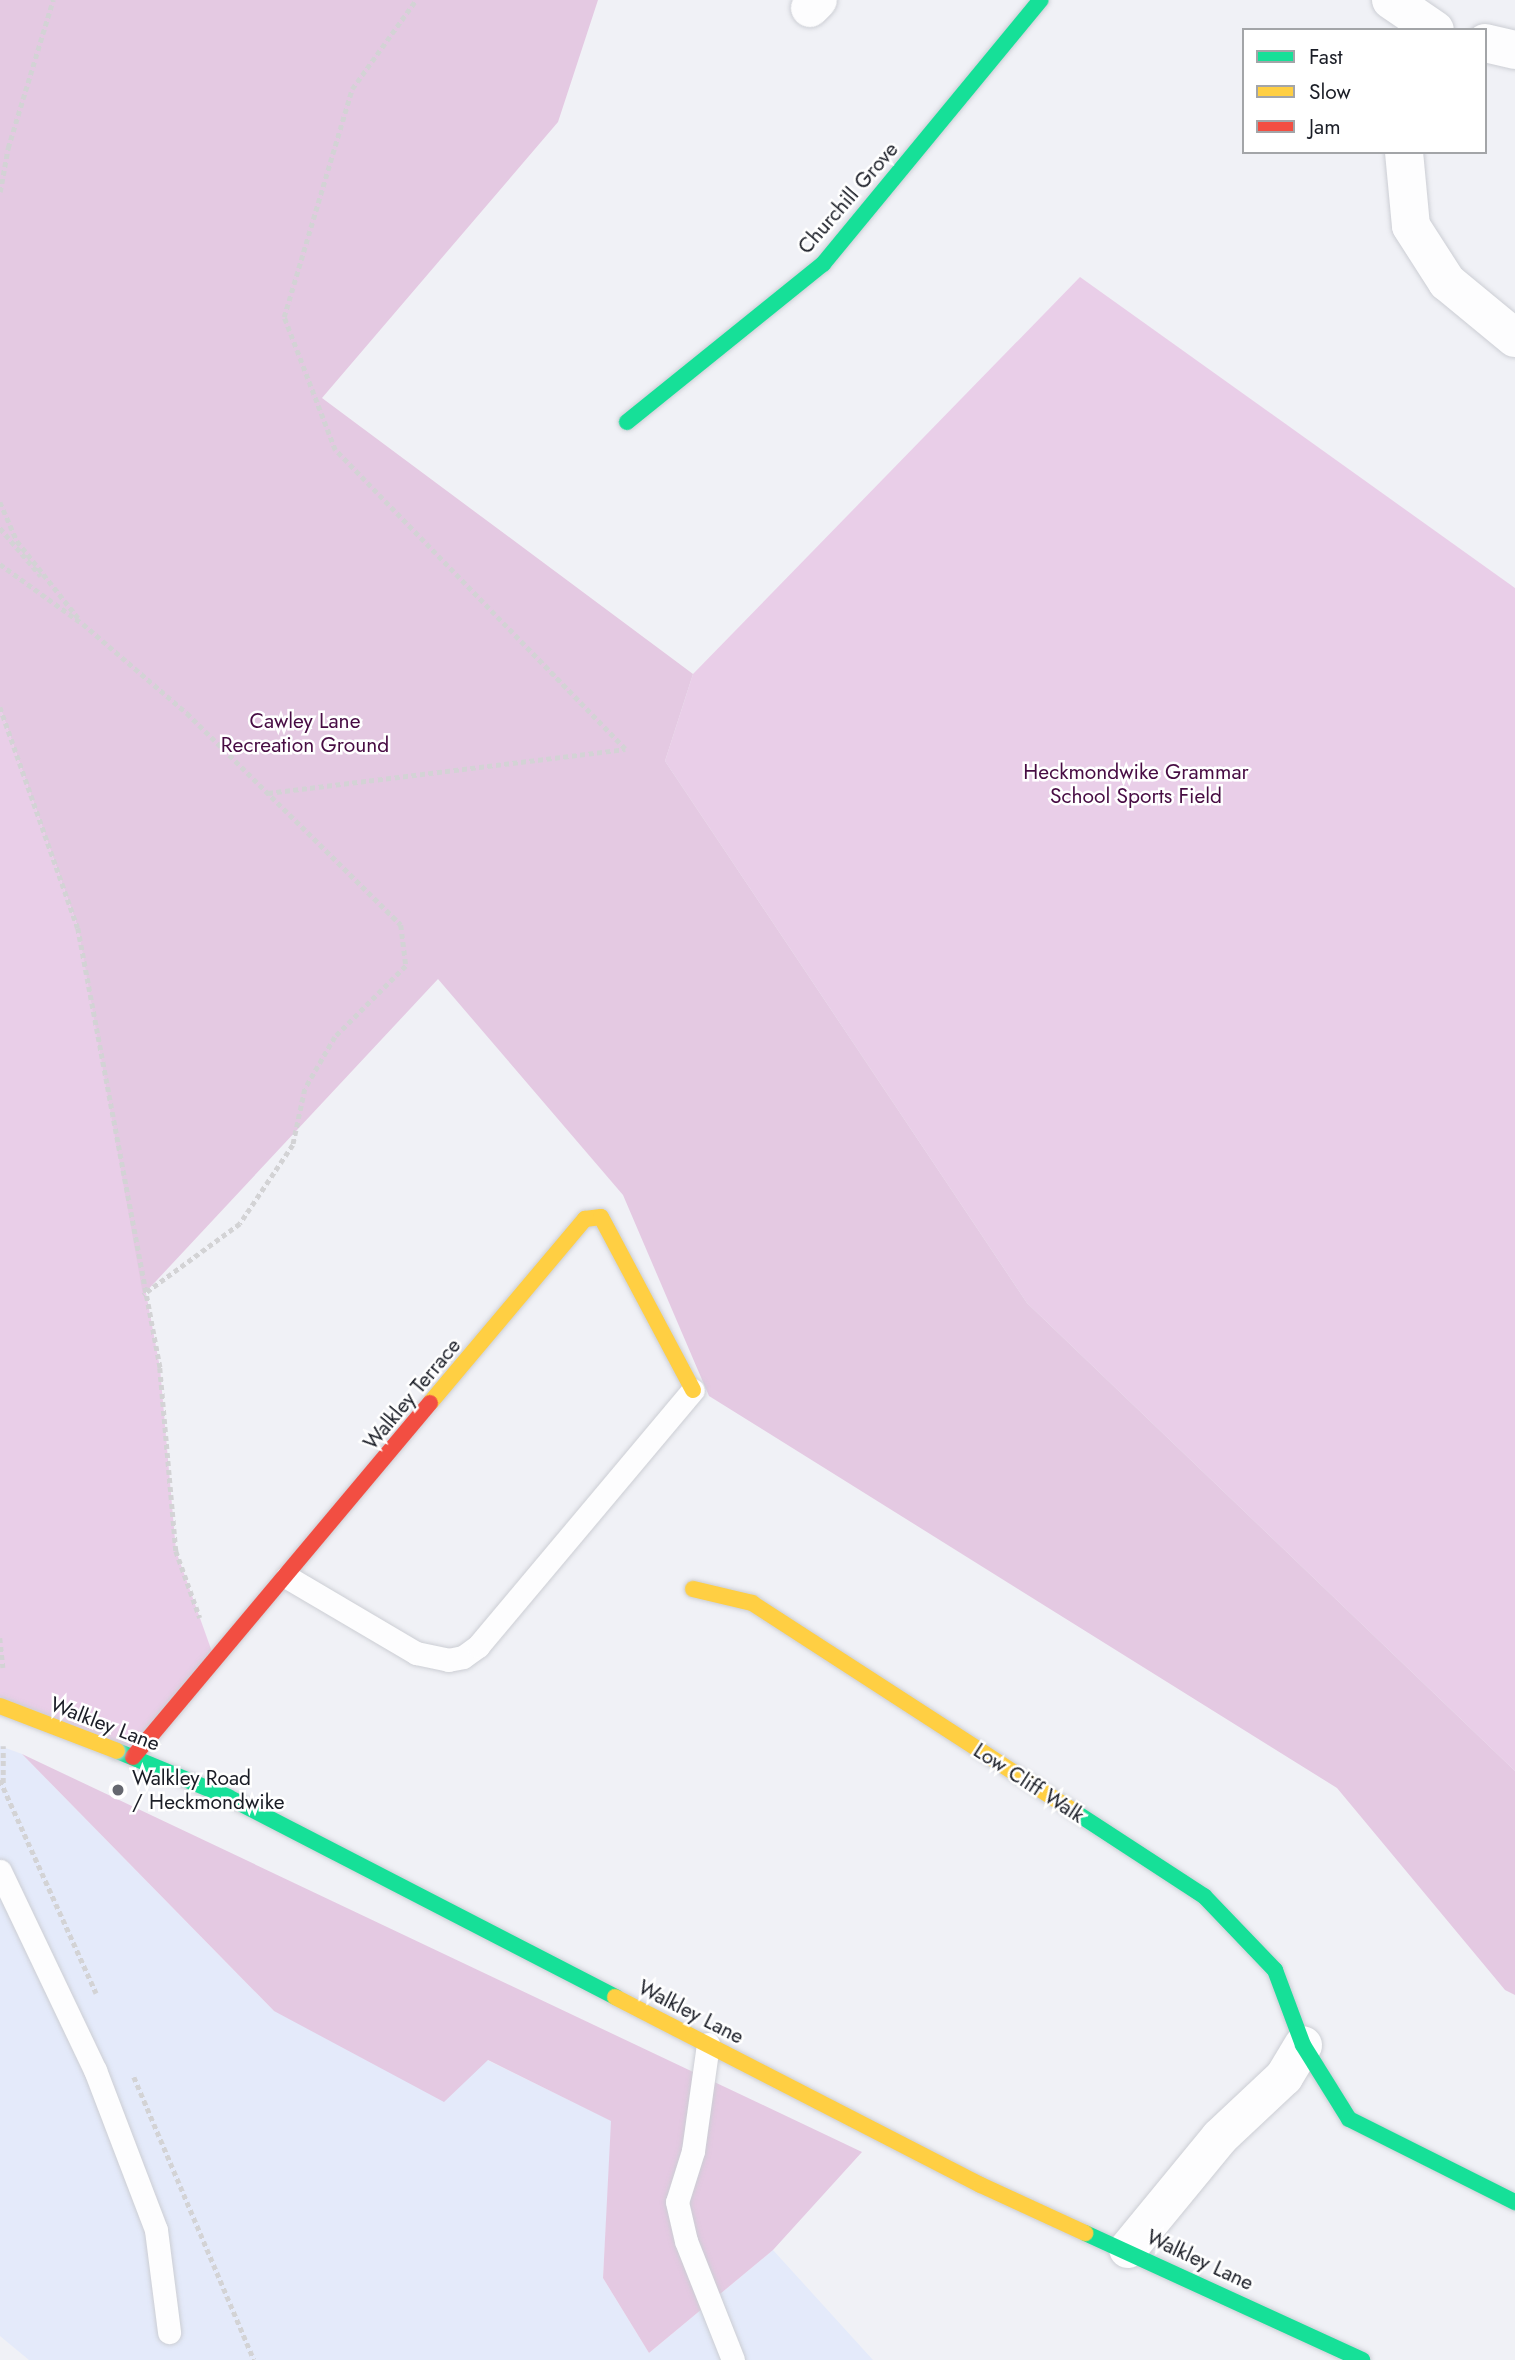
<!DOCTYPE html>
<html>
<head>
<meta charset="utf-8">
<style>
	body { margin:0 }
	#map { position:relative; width:1515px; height:2360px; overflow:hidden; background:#f0f1f6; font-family:Jost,sans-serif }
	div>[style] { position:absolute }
	.built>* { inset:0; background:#e4eafa }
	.green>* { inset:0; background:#e9cee8 }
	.forest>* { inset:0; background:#e4c9e2 }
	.path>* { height:4.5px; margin-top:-2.25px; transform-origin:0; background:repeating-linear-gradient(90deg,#d3d3d5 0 5px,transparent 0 8.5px) }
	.roads { filter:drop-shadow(0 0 2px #ccced4) drop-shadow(0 0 2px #ccced4) }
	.lane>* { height:23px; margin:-11.5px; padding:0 11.5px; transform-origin:11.5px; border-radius:11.5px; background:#fdfdfe }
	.street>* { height:38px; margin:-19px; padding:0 19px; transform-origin:19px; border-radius:19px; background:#fdfdfe }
	.fast>* { height:16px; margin:-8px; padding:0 8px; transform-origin:8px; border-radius:8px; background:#16e098 }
	.slow>* { height:16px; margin:-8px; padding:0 8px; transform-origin:8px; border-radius:8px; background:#ffcf43 }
	.jam>* { height:16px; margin:-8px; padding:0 8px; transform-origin:8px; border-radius:8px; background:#f24e42 }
	.bridges { filter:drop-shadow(0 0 2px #ccced4) drop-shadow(0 0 2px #ccced4) }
	.slow-bridge>* { height:16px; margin:-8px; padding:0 8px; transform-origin:8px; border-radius:8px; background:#ffcf43 }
	.dots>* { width:19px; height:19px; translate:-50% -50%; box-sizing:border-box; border:4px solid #fff; border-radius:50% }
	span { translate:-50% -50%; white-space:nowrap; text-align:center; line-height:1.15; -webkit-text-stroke:5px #fff; paint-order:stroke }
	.street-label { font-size:21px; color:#1a1d26 }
	.park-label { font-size:21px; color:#470c43 }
	.poi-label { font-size:21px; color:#1a1d26 }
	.left { translate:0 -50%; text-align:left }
	.legend { position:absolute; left:1242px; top:28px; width:245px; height:126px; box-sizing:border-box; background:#fff; border:2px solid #a3a5a8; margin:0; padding:9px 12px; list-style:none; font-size:21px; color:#1a1d26 }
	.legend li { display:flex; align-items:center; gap:14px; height:35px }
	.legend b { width:35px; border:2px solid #a3a5a8 }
</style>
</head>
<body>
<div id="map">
	<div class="built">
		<i style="clip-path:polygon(0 1746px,22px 1754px,274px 2011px,487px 2060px,612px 2121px,603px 2278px,649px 2353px,773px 2250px,873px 2360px,29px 2360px,0 2336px)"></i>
	</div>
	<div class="green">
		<i style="clip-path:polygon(1080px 277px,1515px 588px,1515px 1771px,1027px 1303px,665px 761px,693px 674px)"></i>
		<i style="clip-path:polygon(0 707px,78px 928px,160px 1368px,176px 1551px,216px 1663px,133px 1757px,0 1706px)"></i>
	</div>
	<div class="forest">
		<i style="clip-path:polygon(0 0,598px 0,558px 122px,322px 398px,693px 674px,665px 761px,1027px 1303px,1515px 1771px,1515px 1995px,1505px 1990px,1337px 1788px,709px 1396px,623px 1195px,438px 979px,143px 1295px,78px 928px,0 707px)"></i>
		<i style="clip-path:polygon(22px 1754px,862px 2152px,773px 2250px,649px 2353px,603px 2278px,611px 2121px,488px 2060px,444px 2102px,274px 2011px)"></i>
	</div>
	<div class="path">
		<i style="left:0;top:192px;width:45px;rotate:-79.7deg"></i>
		<i style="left:8px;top:148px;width:155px;rotate:-73.1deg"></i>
		<i style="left:0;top:502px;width:43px;rotate:66.4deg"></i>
		<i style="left:17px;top:541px;width:100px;rotate:51.5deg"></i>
		<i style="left:0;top:528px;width:63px;rotate:49.5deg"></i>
		<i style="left:0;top:564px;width:102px;rotate:35.9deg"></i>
		<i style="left:83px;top:624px;width:137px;rotate:40.6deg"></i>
		<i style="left:187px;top:713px;width:301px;rotate:44.7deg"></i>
		<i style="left:401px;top:925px;width:41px;rotate:83deg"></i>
		<i style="left:406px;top:966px;width:100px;rotate:135deg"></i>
		<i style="left:335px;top:1037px;width:60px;rotate:120deg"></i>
		<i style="left:305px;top:1089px;width:57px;rotate:102.1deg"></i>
		<i style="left:293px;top:1145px;width:95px;rotate:123.9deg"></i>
		<i style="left:240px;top:1224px;width:120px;rotate:143.8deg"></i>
		<i style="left:0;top:707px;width:234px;rotate:70.6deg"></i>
		<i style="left:78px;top:928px;width:448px;rotate:79.4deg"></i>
		<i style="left:160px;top:1368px;width:184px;rotate:85deg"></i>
		<i style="left:176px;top:1551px;width:71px;rotate:70.3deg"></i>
		<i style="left:268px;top:793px;width:360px;rotate:-7deg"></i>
		<i style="left:625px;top:749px;width:417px;rotate:-134.1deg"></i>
		<i style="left:335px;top:450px;width:142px;rotate:-111deg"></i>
		<i style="left:284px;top:317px;width:238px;rotate:-73.4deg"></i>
		<i style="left:352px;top:89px;width:110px;rotate:-54.3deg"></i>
		<i style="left:0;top:1638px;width:30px;rotate:84deg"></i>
		<i style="left:0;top:1780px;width:234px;rotate:65.7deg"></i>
		<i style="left:3px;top:1783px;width:37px;rotate:-90deg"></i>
		<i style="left:134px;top:2077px;width:307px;rotate:67deg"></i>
	</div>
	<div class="roads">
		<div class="lane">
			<i style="left:287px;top:1577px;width:150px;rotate:30.5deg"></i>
			<i style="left:416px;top:1653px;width:33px;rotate:12deg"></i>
			<i style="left:448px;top:1660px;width:15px;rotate:-11deg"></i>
			<i style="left:463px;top:1657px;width:19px;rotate:-36deg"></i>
			<i style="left:478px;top:1646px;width:334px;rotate:-50deg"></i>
			<i style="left:0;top:1871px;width:221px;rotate:64.5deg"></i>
			<i style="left:95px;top:2070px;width:171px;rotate:69.1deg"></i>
			<i style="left:156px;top:2230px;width:103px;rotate:82.7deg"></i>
			<i style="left:708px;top:2044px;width:108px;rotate:98deg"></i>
			<i style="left:693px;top:2151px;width:53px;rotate:107.4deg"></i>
			<i style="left:677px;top:2202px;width:40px;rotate:77deg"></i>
			<i style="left:686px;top:2241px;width:128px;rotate:68.4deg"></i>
		</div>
		<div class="street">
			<i style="left:1391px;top:0;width:53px;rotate:34.3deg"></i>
			<i style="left:810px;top:8px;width:11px;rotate:-45deg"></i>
			<i style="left:1485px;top:43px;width:31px;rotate:13deg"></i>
			<i style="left:1404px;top:152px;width:74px;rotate:84.6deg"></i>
			<i style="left:1411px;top:226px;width:67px;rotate:57.3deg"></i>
			<i style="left:1447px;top:282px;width:88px;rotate:39.5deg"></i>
			<i style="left:1128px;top:2249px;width:145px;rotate:-50.6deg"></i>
			<i style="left:1220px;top:2137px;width:88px;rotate:-43.2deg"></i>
			<i style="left:1284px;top:2077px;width:37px;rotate:-59deg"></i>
		</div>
		<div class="fast">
			<i style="left:627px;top:422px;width:252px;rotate:-38.9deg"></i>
			<i style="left:823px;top:264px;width:342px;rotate:-50.5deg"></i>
			<i style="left:117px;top:1751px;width:120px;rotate:22.5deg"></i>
			<i style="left:228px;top:1797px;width:436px;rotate:27.3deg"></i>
			<i style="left:1075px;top:1812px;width:154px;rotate:33.1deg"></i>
			<i style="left:1204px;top:1896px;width:103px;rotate:46.2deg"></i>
			<i style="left:1275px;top:1970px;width:80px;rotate:69.5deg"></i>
			<i style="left:1303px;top:2045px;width:87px;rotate:58.1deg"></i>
			<i style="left:1349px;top:2119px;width:186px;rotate:26.6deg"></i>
			<i style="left:1085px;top:2233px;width:305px;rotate:24.6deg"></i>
		</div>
		<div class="slow">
			<i style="left:430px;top:1403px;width:241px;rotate:-49.9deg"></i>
			<i style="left:585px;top:1219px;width:16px;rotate:-7deg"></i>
			<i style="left:601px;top:1217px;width:196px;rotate:62deg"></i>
			<i style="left:693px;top:1589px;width:61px;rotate:13.3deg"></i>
			<i style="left:752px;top:1603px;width:385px;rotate:32.9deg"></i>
			<i style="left:615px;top:1997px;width:411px;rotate:27.2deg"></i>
			<i style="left:981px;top:2185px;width:115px;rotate:24.8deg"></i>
		</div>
		<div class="jam">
			<i style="left:133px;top:1757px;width:462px;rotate:-50deg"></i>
		</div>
	</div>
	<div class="bridges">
		<div class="slow-bridge">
			<i style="left:0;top:1706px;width:125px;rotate:21deg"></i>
		</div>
	</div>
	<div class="dots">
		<i style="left:118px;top:1790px;background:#65676f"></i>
	</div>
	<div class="street-label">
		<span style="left:848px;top:198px;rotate:-49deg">Churchill Grove</span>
		<span style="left:412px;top:1394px;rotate:-50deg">Walkley Terrace</span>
		<span style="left:105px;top:1724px;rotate:21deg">Walkley Lane</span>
		<span style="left:1029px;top:1783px;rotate:33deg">Low Cliff Walk</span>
		<span style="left:691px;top:2012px;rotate:27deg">Walkley Lane</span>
		<span style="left:1200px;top:2260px;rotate:25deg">Walkley Lane</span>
	</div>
	<div class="park-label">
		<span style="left:305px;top:733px">Cawley Lane<br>Recreation Ground</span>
		<span style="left:1136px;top:784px">Heckmondwike Grammar<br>School Sports Field</span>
	</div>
	<div class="poi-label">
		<span class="left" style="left:132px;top:1790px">Walkley Road<br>/ Heckmondwike</span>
	</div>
	<ul class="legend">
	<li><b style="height:9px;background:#16e098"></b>Fast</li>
	<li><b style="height:9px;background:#ffcf43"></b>Slow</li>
	<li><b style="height:9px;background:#f24e42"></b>Jam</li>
	</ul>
</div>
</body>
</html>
